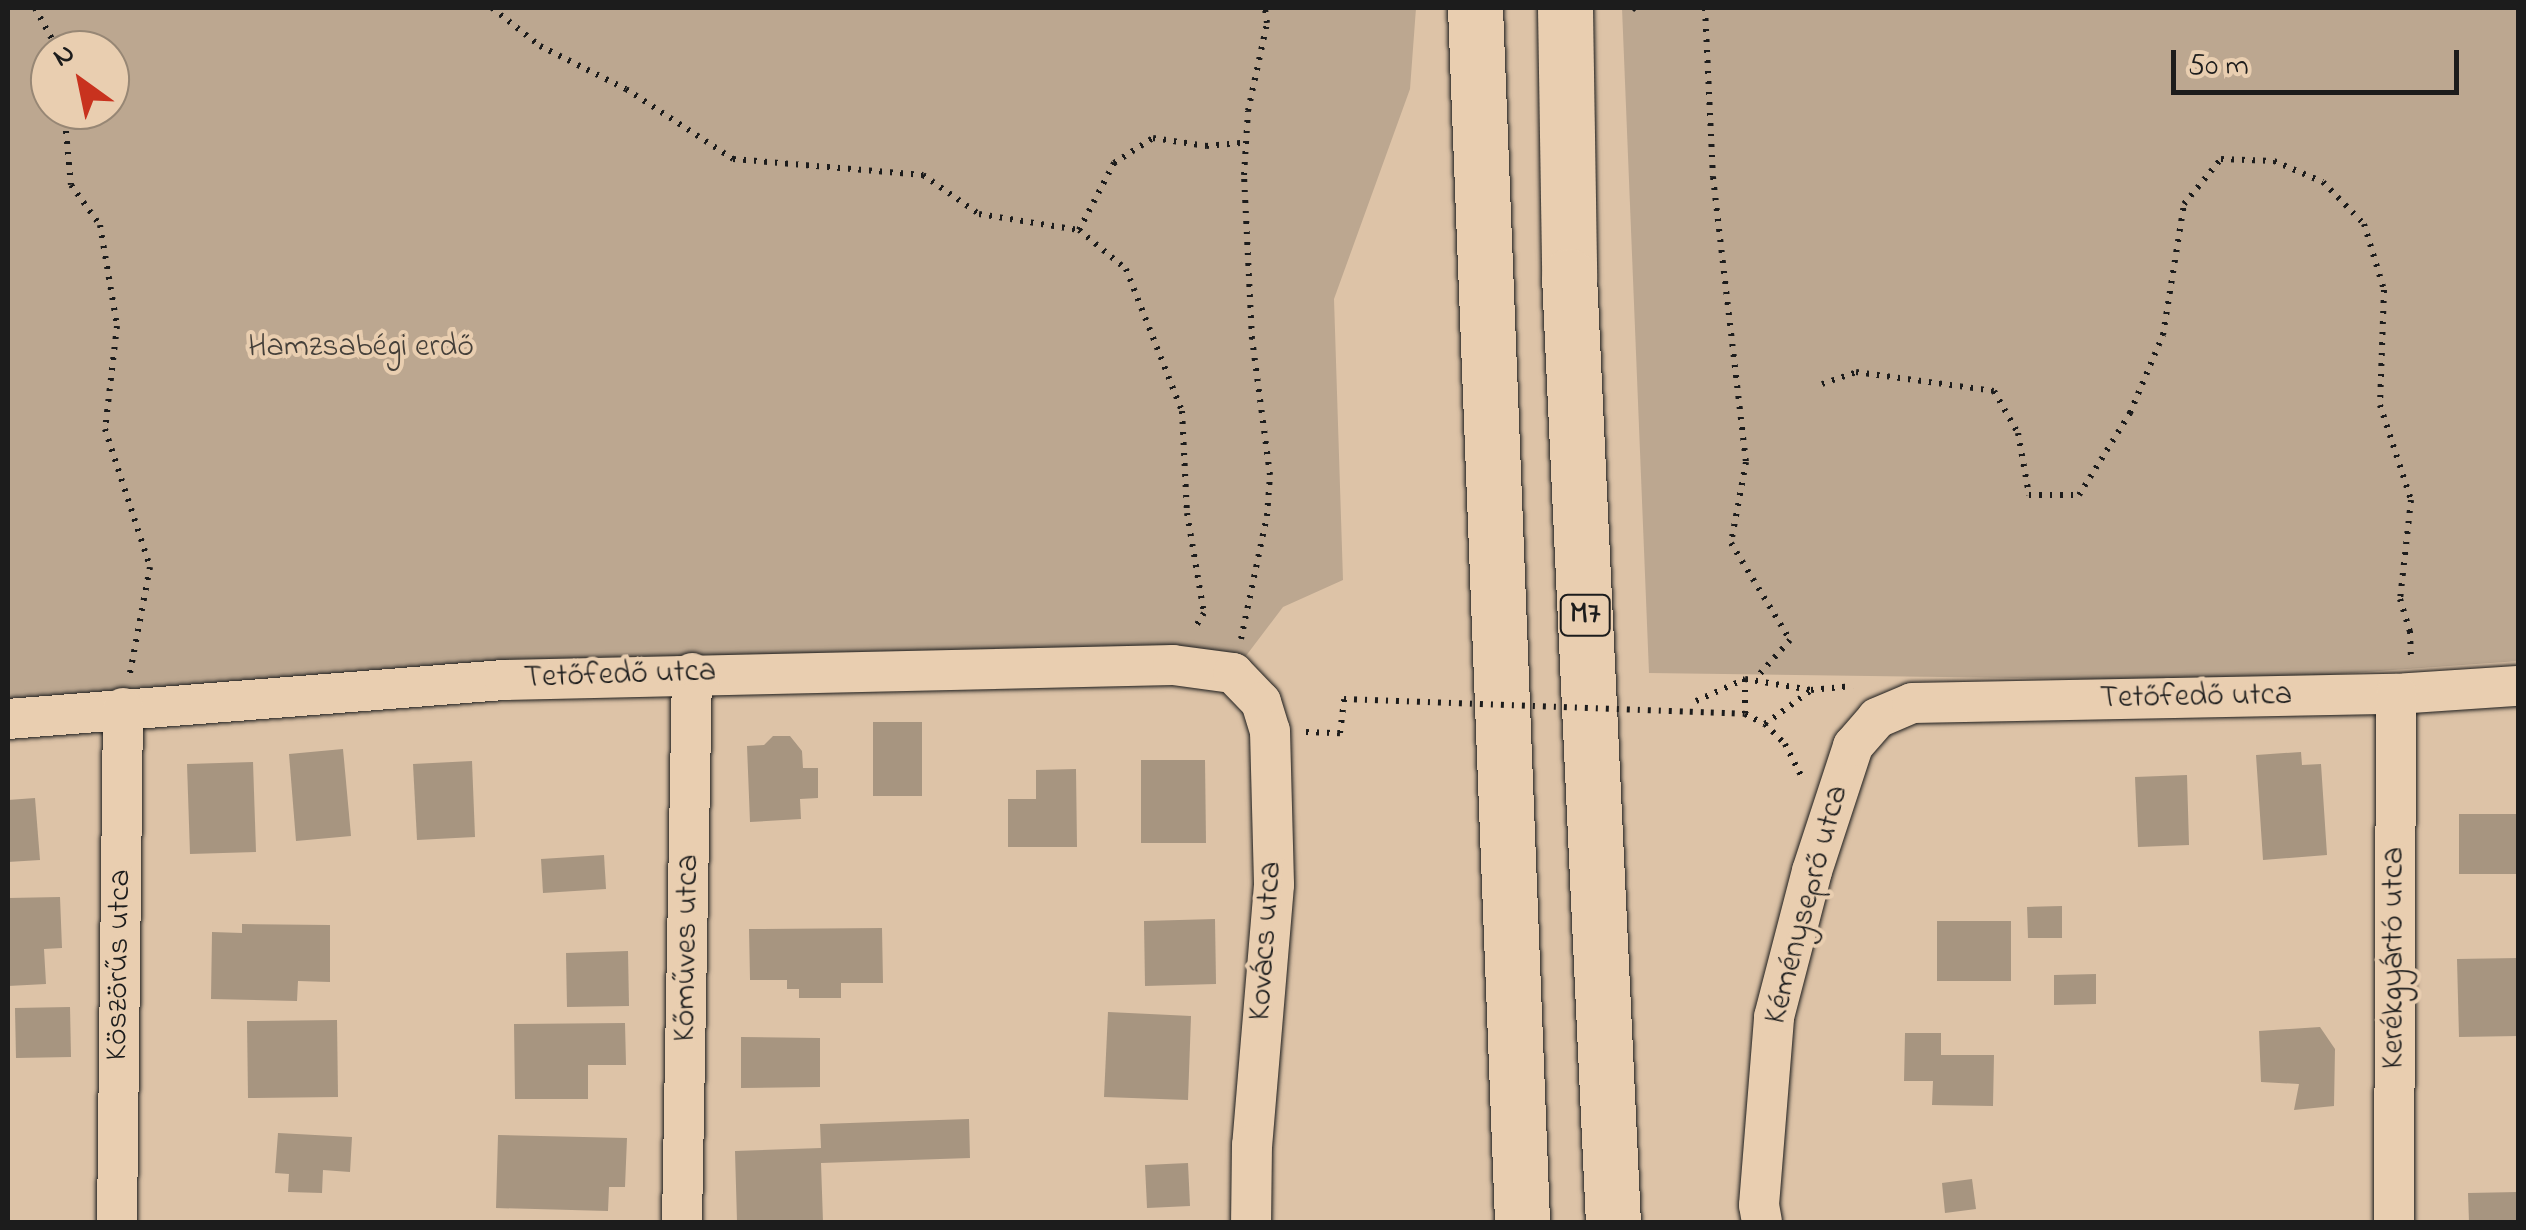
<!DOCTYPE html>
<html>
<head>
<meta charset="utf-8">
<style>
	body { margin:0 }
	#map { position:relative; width:2526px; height:1230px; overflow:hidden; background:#ddc3a7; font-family:"Indie Flower",sans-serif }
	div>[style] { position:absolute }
	.green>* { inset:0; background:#bca790 }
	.building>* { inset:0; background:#a79580 }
	.path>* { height:6px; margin-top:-3px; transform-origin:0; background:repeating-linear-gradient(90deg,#1c1c1c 0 2.5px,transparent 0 10.5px) }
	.roads { filter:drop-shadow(0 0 2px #1c1c1c) drop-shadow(0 0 2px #1c1c1c) }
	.street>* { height:40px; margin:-20px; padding:0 20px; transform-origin:20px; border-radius:20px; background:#e9ceb0 }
	.highway>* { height:55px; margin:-27.5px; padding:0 27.5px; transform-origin:27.5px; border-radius:27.5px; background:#e9ceb0 }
	.path-bridge>* { height:6px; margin-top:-3px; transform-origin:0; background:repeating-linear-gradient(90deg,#1c1c1c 0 2.5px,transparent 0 10.5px) }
	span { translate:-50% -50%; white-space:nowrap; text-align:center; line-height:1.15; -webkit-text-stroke:8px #e9ceb0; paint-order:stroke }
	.shield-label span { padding:2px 8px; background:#e9ceb0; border:2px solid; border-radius:8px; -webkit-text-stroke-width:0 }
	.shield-label { font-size:30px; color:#1c1c1c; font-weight:700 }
	.park-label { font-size:32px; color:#443f39 }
	.street-label { font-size:32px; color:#1c1c1c }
	.frame { position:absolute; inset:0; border:10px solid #1c1c1c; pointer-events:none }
	.north { position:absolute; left:30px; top:30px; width:100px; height:100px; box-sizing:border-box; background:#e9ceb0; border:2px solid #978775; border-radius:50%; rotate:327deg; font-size:28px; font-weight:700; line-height:40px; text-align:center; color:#1c1c1c }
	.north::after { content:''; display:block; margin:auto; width:35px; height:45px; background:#c8321e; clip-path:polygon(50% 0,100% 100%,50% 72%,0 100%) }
	.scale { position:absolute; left:2171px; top:50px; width:288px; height:45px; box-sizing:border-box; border:5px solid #1c1c1c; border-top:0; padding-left:12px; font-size:30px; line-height:35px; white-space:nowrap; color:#1c1c1c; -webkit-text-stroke:8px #e9ceb0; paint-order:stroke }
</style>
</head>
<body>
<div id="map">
	<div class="green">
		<i style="clip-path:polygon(evenodd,8px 8px,1416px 8px,1410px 89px,1334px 299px,1343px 580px,1283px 607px,1233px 673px,1204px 666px,8px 719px,8px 8px,50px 50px,110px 50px,110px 110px,50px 110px,50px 50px)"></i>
		<i style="clip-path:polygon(1622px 8px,2518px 8px,2518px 661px,2243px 681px,1649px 673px)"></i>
	</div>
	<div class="building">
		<i style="clip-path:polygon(873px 722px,922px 722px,922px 796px,873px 796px)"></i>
		<i style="clip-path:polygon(773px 736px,790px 736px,802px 751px,803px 768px,818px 768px,818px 798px,800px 799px,801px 819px,750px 822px,747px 746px,764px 745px)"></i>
		<i style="clip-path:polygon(343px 749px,351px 836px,296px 841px,289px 754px)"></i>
		<i style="clip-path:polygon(2301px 752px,2302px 765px,2321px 764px,2327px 855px,2263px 860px,2256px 755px)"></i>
		<i style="clip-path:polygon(1141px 760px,1205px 760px,1206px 843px,1141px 843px)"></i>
		<i style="clip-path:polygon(472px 761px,475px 837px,417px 840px,413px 764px)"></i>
		<i style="clip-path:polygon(253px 762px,256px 852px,190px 854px,187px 764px)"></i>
		<i style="clip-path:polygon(1076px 769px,1077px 847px,1008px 847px,1008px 799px,1036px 799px,1036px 770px)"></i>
		<i style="clip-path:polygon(2187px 775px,2189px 845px,2138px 847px,2135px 777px)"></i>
		<i style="clip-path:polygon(35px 798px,40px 860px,8px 862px,8px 800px)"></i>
		<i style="clip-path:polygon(2459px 814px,2518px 814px,2518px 874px,2459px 874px)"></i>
		<i style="clip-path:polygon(604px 855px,606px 889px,543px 893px,541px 859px)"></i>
		<i style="clip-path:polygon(60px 897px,62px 948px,44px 949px,46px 984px,8px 986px,8px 898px)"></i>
		<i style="clip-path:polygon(2062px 906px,2062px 938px,2028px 938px,2027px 907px)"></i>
		<i style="clip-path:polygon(1215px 919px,1216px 984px,1145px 986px,1144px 921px)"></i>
		<i style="clip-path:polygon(1937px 921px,2011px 921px,2011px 981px,1937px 981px)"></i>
		<i style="clip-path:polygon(242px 924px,330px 925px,330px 982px,298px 981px,297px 1001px,211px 999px,212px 932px,242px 933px)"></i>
		<i style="clip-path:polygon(882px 928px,883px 983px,841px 983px,841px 998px,799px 998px,799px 989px,787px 989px,787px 980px,750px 980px,749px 929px)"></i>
		<i style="clip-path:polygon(628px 951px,629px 1006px,567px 1007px,566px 953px)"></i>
		<i style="clip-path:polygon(2518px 958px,2518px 1036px,2459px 1037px,2457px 959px)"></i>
		<i style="clip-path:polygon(2096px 974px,2096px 1004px,2054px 1005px,2054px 975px)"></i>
		<i style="clip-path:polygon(70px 1007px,71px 1057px,16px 1058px,15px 1008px)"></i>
		<i style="clip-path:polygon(1108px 1012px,1191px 1016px,1188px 1100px,1104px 1097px)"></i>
		<i style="clip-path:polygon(337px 1020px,338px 1097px,248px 1098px,247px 1021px)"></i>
		<i style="clip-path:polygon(625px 1023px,626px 1065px,588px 1065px,588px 1099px,515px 1099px,514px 1024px)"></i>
		<i style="clip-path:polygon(2320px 1027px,2335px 1049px,2334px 1106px,2294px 1110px,2299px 1084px,2261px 1082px,2259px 1031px)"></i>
		<i style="clip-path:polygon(1905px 1033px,1941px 1033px,1941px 1055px,1994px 1055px,1993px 1106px,1932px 1105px,1933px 1081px,1904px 1081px)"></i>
		<i style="clip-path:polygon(741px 1037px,820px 1038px,820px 1087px,741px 1088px)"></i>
		<i style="clip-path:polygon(969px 1119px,970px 1158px,821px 1163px,823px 1222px,737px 1222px,735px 1151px,821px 1148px,820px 1124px)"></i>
		<i style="clip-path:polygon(278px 1133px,352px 1137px,350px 1172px,323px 1170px,322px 1193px,288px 1192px,289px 1174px,275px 1173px)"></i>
		<i style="clip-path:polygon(498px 1135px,627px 1138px,625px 1187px,609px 1187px,608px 1211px,496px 1208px)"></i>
		<i style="clip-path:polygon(1188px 1163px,1190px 1206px,1147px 1208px,1145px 1165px)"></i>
		<i style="clip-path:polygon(1972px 1179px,1976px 1209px,1945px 1213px,1942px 1183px)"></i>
		<i style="clip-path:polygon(2518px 1192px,2518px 1222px,2469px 1222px,2468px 1193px)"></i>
	</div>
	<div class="path">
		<i style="left:35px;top:8px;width:48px;rotate:61.3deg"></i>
		<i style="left:492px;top:8px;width:61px;rotate:38.4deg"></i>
		<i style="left:540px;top:46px;width:96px;rotate:26.6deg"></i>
		<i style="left:626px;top:89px;width:128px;rotate:33.2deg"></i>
		<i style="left:733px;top:159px;width:191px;rotate:4.8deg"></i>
		<i style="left:923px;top:175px;width:68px;rotate:34.9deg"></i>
		<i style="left:979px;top:214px;width:101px;rotate:9.1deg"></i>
		<i style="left:1079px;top:230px;width:61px;rotate:39.7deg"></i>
		<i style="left:1126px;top:269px;width:153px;rotate:68.5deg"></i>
		<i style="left:1182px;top:411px;width:102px;rotate:87.2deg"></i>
		<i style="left:1187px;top:513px;width:101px;rotate:80.4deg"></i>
		<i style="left:1204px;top:613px;width:19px;rotate:122deg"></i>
		<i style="left:1705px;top:8px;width:169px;rotate:87.3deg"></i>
		<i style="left:1713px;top:177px;width:287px;rotate:83.4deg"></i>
		<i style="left:1746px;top:462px;width:82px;rotate:100.5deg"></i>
		<i style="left:1731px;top:543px;width:114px;rotate:58.7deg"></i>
		<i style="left:1790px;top:640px;width:51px;rotate:131.8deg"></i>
		<i style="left:1632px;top:10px;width:3px;rotate:-45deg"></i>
		<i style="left:64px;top:110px;width:75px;rotate:84.7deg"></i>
		<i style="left:71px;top:185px;width:49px;rotate:54.1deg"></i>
		<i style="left:100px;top:225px;width:102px;rotate:80.4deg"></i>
		<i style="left:117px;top:326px;width:104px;rotate:96.6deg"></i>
		<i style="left:105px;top:429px;width:145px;rotate:71.9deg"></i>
		<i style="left:150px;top:567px;width:108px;rotate:100.7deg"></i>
		<i style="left:1079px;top:230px;width:76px;rotate:-62.4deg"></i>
		<i style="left:1114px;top:163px;width:46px;rotate:-32.7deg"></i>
		<i style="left:1153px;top:138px;width:54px;rotate:8.6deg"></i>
		<i style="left:1206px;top:146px;width:37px;rotate:-5deg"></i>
		<i style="left:1822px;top:384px;width:36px;rotate:-19deg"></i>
		<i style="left:1856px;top:372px;width:139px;rotate:7.8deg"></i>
		<i style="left:1994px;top:391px;width:48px;rotate:60.3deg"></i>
		<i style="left:2018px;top:433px;width:63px;rotate:79.9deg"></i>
		<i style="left:2029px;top:495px;width:50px"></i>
		<i style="left:2079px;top:495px;width:97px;rotate:-58.1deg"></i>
		<i style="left:2130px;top:413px;width:85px;rotate:-67.1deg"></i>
		<i style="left:2163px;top:335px;width:133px;rotate:-80.9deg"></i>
		<i style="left:2184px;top:204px;width:58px;rotate:-50.6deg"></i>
		<i style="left:2221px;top:159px;width:53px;rotate:2.2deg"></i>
		<i style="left:2274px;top:161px;width:53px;rotate:23.2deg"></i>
		<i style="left:2323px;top:182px;width:59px;rotate:45.7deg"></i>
		<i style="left:2364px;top:224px;width:69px;rotate:73.1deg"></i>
		<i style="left:2384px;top:290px;width:115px;rotate:92deg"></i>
		<i style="left:2380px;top:405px;width:100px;rotate:71.9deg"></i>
		<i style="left:2411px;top:500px;width:100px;rotate:96.3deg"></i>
		<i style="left:2400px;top:599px;width:34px;rotate:73deg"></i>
		<i style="left:2410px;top:631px;width:25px;rotate:88deg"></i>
		<i style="left:1241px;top:639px;width:126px;rotate:-78.1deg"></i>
		<i style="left:1267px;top:516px;width:41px;rotate:-85.8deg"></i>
		<i style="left:1270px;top:475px;width:137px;rotate:-97.5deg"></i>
		<i style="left:1252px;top:339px;width:164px;rotate:-92.8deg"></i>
		<i style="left:1244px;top:175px;width:64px;rotate:-86.4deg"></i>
		<i style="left:1248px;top:111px;width:90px;rotate:-77.8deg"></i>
		<i style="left:1267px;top:23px;width:15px;rotate:-98deg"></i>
		<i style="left:1745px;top:679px;width:35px;rotate:90deg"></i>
		<i style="left:1745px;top:714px;width:22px;rotate:27deg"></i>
		<i style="left:1765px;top:724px;width:28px;rotate:45deg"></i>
		<i style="left:1785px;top:744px;width:38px;rotate:63deg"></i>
		<i style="left:1696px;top:701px;width:54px;rotate:-24.2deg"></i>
		<i style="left:1745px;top:679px;width:67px;rotate:9.5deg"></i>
		<i style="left:1811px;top:690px;width:42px;rotate:-5.4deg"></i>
		<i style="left:1765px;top:724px;width:56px;rotate:-36.3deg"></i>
		<i style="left:1306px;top:732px;width:34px;rotate:2deg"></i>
		<i style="left:1340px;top:733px;width:34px;rotate:-83deg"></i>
	</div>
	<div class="roads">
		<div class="street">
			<i style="left:8px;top:719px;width:499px;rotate:-4.5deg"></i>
			<i style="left:505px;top:680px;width:668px;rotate:-1.29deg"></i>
			<i style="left:1173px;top:665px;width:61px;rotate:7.6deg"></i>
			<i style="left:1233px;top:673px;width:40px;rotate:46deg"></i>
			<i style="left:1261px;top:702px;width:30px;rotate:73deg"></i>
			<i style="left:1270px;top:731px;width:154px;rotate:88.5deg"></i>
			<i style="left:1274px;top:885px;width:261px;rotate:94.8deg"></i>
			<i style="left:1252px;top:1145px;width:77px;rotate:90.7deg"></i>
			<i style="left:117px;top:1222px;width:514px;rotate:-89.33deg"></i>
			<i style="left:682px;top:1222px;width:549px;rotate:-88.96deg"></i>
			<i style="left:1762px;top:1222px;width:17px;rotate:-100deg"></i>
			<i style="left:1759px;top:1205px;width:189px;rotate:-85.4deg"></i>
			<i style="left:1774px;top:1017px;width:151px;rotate:-75.4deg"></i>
			<i style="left:1812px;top:871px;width:132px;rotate:-71.8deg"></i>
			<i style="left:1853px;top:746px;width:37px;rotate:-49deg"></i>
			<i style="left:1877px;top:718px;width:38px;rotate:-23deg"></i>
			<i style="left:1912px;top:703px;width:484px;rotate:-1.1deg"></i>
			<i style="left:2396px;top:694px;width:122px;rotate:-3.8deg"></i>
			<i style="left:2394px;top:1222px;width:528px;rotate:-89.78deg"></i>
		</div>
		<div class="highway">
			<i style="left:1475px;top:8px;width:1215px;rotate:87.78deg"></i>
			<i style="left:1565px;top:8px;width:268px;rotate:89.1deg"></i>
			<i style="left:1569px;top:276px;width:947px;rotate:87.34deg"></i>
		</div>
	</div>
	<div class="path-bridge">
		<i style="left:1344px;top:699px;width:401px;rotate:2.1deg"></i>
	</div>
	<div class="shield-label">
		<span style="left:1585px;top:615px">M7</span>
	</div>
	<div class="park-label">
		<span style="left:361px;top:348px">Hamzsabégi erdő</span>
	</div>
	<div class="street-label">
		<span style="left:620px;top:676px;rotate:-2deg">Tetőfedő utca</span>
		<span style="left:2196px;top:698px;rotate:-1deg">Tetőfedő utca</span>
		<span style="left:1808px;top:905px;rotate:-75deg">Kéményseprő utca</span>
		<span style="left:1267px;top:941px;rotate:-86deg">Kovács utca</span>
		<span style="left:688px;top:948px;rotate:-89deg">Kőműves utca</span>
		<span style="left:2395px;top:958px;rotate:-90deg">Kerékgyártó utca</span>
		<span style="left:120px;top:965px;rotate:-89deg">Köszörűs utca</span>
	</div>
	<div class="frame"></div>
	<div class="north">N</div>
	<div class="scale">50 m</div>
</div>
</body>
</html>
